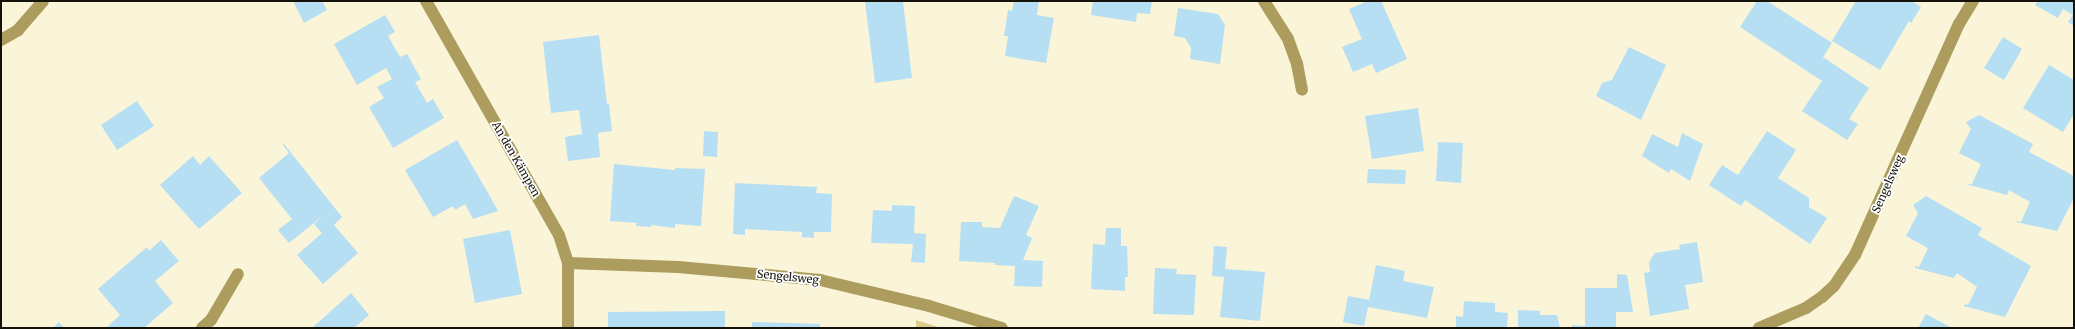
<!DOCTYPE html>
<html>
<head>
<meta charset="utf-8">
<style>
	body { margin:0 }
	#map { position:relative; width:2075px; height:329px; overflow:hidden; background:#faf4d8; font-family:Merriweather,serif }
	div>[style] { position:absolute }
	.green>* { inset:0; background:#ddcd8b }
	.building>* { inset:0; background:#b6dff3 }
	.street>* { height:12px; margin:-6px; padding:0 6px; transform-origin:6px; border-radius:6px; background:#ac9d5e }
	span { translate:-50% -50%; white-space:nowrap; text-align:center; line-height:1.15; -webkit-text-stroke:3.5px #fff; paint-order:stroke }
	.street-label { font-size:11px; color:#151309 }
	.frame { position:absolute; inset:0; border:2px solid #151309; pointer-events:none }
</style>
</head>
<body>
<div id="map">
	<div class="green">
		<i style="clip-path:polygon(916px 320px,938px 327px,938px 328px,916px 328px)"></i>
	</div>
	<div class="building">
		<i style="clip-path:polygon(293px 1px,322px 1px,327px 10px,304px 23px)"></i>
		<i style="clip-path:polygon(865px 1px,903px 1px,912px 78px,875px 83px)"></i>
		<i style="clip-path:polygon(1014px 1px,1039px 1px,1037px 15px,1054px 18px,1046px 63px,1005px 56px,1008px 36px,1004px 36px,1008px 10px,1012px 11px)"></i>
		<i style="clip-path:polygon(1093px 1px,1152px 1px,1150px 14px,1137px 13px,1136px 22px,1091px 15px)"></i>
		<i style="clip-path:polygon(1368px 1px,1381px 1px,1407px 59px,1376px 73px,1372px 64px,1353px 72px,1342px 47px,1362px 39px,1349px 9px)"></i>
		<i style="clip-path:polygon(1757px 1px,1767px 1px,1832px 43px,1823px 57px,1869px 88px,1849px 119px,1858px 124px,1847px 140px,1802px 111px,1822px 81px,1740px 27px)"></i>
		<i style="clip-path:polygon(1856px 1px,1912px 1px,1921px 7px,1911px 23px,1909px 21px,1880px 70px,1832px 41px)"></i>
		<i style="clip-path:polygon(2038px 1px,2074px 1px,2074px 26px,2068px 22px,2073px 15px,2063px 9px,2058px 18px,2035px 5px)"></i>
		<i style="clip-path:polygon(1178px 8px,1218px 14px,1225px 25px,1220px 64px,1190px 59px,1191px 48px,1185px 38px,1174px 36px)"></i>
		<i style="clip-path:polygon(385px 15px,395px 32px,388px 36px,400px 57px,407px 54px,421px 79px,415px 82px,427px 103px,433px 99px,444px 118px,393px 148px,369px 107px,384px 98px,377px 87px,392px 79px,386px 68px,357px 85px,334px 44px)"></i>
		<i style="clip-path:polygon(599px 35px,607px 104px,609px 104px,612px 131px,598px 133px,600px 157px,568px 161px,565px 137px,582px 134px,579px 110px,551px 113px,543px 42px)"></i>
		<i style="clip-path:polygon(2003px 37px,2022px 49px,2004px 80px,1984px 68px)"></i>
		<i style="clip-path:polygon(1629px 47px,1666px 65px,1641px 120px,1596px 96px,1602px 83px,1612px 80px)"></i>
		<i style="clip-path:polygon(2049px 65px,2074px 80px,2074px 114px,2063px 132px,2023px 108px)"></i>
		<i style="clip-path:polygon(137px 101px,154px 126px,117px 150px,101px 125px)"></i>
		<i style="clip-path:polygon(1418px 108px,1424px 151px,1372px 159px,1365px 116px)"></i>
		<i style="clip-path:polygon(1979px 115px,2033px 144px,2029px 152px,2074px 176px,2074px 198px,2057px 231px,2016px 222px,2017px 221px,2021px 222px,2030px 202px,2009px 190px,2007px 195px,1966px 184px,1972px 184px,1981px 164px,1959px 153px,1971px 129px,1966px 122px)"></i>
		<i style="clip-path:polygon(704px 131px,718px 132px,717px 157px,703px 156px)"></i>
		<i style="clip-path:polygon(1767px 131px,1796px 150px,1778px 178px,1809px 198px,1809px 207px,1827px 218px,1810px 244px,1745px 200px,1741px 206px,1709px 185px,1722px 165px,1738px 175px)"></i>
		<i style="clip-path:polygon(1682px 133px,1703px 144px,1690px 181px,1671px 169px,1669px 173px,1642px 156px,1652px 134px,1678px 147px)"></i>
		<i style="clip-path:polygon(457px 140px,487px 191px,498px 211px,473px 219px,465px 204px,455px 210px,453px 206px,433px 217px,405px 170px)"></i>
		<i style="clip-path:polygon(1438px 142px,1463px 143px,1461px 183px,1436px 181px)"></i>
		<i style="clip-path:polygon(284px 144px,342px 217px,334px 225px,358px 253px,323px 284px,297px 255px,322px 233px,314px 224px,325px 214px,289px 243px,278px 230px,292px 219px,259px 178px,289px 153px,283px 145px)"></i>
		<i style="clip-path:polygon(193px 156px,200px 165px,209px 156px,242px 193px,199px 229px,160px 185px)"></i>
		<i style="clip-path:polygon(614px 164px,675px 170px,675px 168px,705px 169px,701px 226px,675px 224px,675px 228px,651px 225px,651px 227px,636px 226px,637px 223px,610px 221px)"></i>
		<i style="clip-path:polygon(1368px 169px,1406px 170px,1405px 184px,1367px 183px)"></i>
		<i style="clip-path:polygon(735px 183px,817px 187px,816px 193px,832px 194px,831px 232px,814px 232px,814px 238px,802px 237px,802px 232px,745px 229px,745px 235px,733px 234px)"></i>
		<i style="clip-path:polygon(1014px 196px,1039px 206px,1026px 235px,1032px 238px,1023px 260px,1043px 261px,1042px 287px,1014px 286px,1015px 266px,995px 265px,995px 263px,959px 261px,961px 222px,982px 222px,982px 227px,1000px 228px)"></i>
		<i style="clip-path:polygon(1926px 196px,1982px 228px,1978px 235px,2031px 266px,2005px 317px,1964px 306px,1965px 304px,1968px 305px,1977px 287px,1957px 273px,1954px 278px,1915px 268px,1915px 266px,1919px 267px,1928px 248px,1906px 236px,1918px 213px,1913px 205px)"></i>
		<i style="clip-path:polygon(892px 205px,915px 206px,914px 233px,926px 234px,925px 263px,911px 262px,913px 244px,871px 243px,873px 210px,892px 211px)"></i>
		<i style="clip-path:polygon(1106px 228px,1121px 228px,1121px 246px,1127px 246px,1128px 277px,1125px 277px,1125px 291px,1091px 289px,1093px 244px,1105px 245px)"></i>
		<i style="clip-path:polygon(510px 230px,522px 294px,475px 303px,463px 239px)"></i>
		<i style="clip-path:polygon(161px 240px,179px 261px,155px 281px,173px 303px,144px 328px,106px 328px,120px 315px,98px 289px,147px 247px,149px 251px)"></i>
		<i style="clip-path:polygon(1697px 242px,1703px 282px,1685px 285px,1689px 309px,1650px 316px,1644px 273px,1650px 272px,1649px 262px,1655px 253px,1680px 249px,1679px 245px)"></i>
		<i style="clip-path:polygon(1214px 246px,1227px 247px,1225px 269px,1265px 272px,1260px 321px,1220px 317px,1224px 277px,1212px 276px)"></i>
		<i style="clip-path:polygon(1376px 265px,1405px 271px,1403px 281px,1434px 287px,1427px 318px,1368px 307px,1364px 326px,1343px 322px,1348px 296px,1369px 300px)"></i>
		<i style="clip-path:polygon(1155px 268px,1177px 269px,1176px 274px,1196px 275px,1194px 315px,1153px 314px)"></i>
		<i style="clip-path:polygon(1617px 274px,1627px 275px,1633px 312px,1616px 312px,1616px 328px,1572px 328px,1572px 325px,1585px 326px,1585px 288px,1617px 288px)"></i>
		<i style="clip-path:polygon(351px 293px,369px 315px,354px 328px,312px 328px)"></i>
		<i style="clip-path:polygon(1464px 301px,1495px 303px,1495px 312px,1508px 313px,1507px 328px,1456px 328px,1456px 316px,1463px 317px)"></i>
		<i style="clip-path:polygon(1518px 310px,1540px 311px,1540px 315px,1557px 315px,1560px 328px,1518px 328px)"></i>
		<i style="clip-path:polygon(725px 311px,725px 328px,608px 328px,608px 312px)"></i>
		<i style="clip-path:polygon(1926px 314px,1952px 328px,1918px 328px)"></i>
		<i style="clip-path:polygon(59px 322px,64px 328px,53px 328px)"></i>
		<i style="clip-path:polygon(752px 322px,820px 324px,820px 328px,752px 328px)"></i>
	</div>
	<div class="street">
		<i style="left:426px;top:1px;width:269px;rotate:60.4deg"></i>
		<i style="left:559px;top:235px;width:29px;rotate:72deg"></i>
		<i style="left:568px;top:263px;width:65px;rotate:90deg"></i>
		<i style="left:1264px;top:1px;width:45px;rotate:57.7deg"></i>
		<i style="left:1288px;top:39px;width:27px;rotate:70deg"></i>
		<i style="left:1297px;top:64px;width:26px;rotate:79deg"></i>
		<i style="left:1px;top:40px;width:20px;rotate:-30deg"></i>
		<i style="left:18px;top:30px;width:38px;rotate:-49deg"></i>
		<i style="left:568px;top:263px;width:110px;rotate:2.1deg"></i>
		<i style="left:678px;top:267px;width:143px;rotate:5.2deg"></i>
		<i style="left:820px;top:280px;width:112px;rotate:13.4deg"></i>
		<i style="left:929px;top:306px;width:76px;rotate:16.8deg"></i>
		<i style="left:202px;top:328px;width:12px;rotate:-42deg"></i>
		<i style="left:211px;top:320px;width:53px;rotate:-59.6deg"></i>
		<i style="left:1759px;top:328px;width:51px;rotate:-23.1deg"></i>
		<i style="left:1806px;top:308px;width:19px;rotate:-35deg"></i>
		<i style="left:1822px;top:297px;width:16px;rotate:-43deg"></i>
		<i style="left:1834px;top:286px;width:37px;rotate:-56deg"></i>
		<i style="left:1855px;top:255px;width:253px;rotate:-65.8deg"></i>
		<i style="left:1959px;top:24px;width:27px;rotate:-59deg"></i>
	</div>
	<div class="street-label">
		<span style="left:516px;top:159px;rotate:60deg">An den Kämpen</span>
		<span style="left:1888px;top:184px;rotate:-66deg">Sengelsweg</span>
		<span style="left:788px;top:277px;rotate:6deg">Sengelsweg</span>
	</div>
	<div class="frame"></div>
</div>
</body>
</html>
